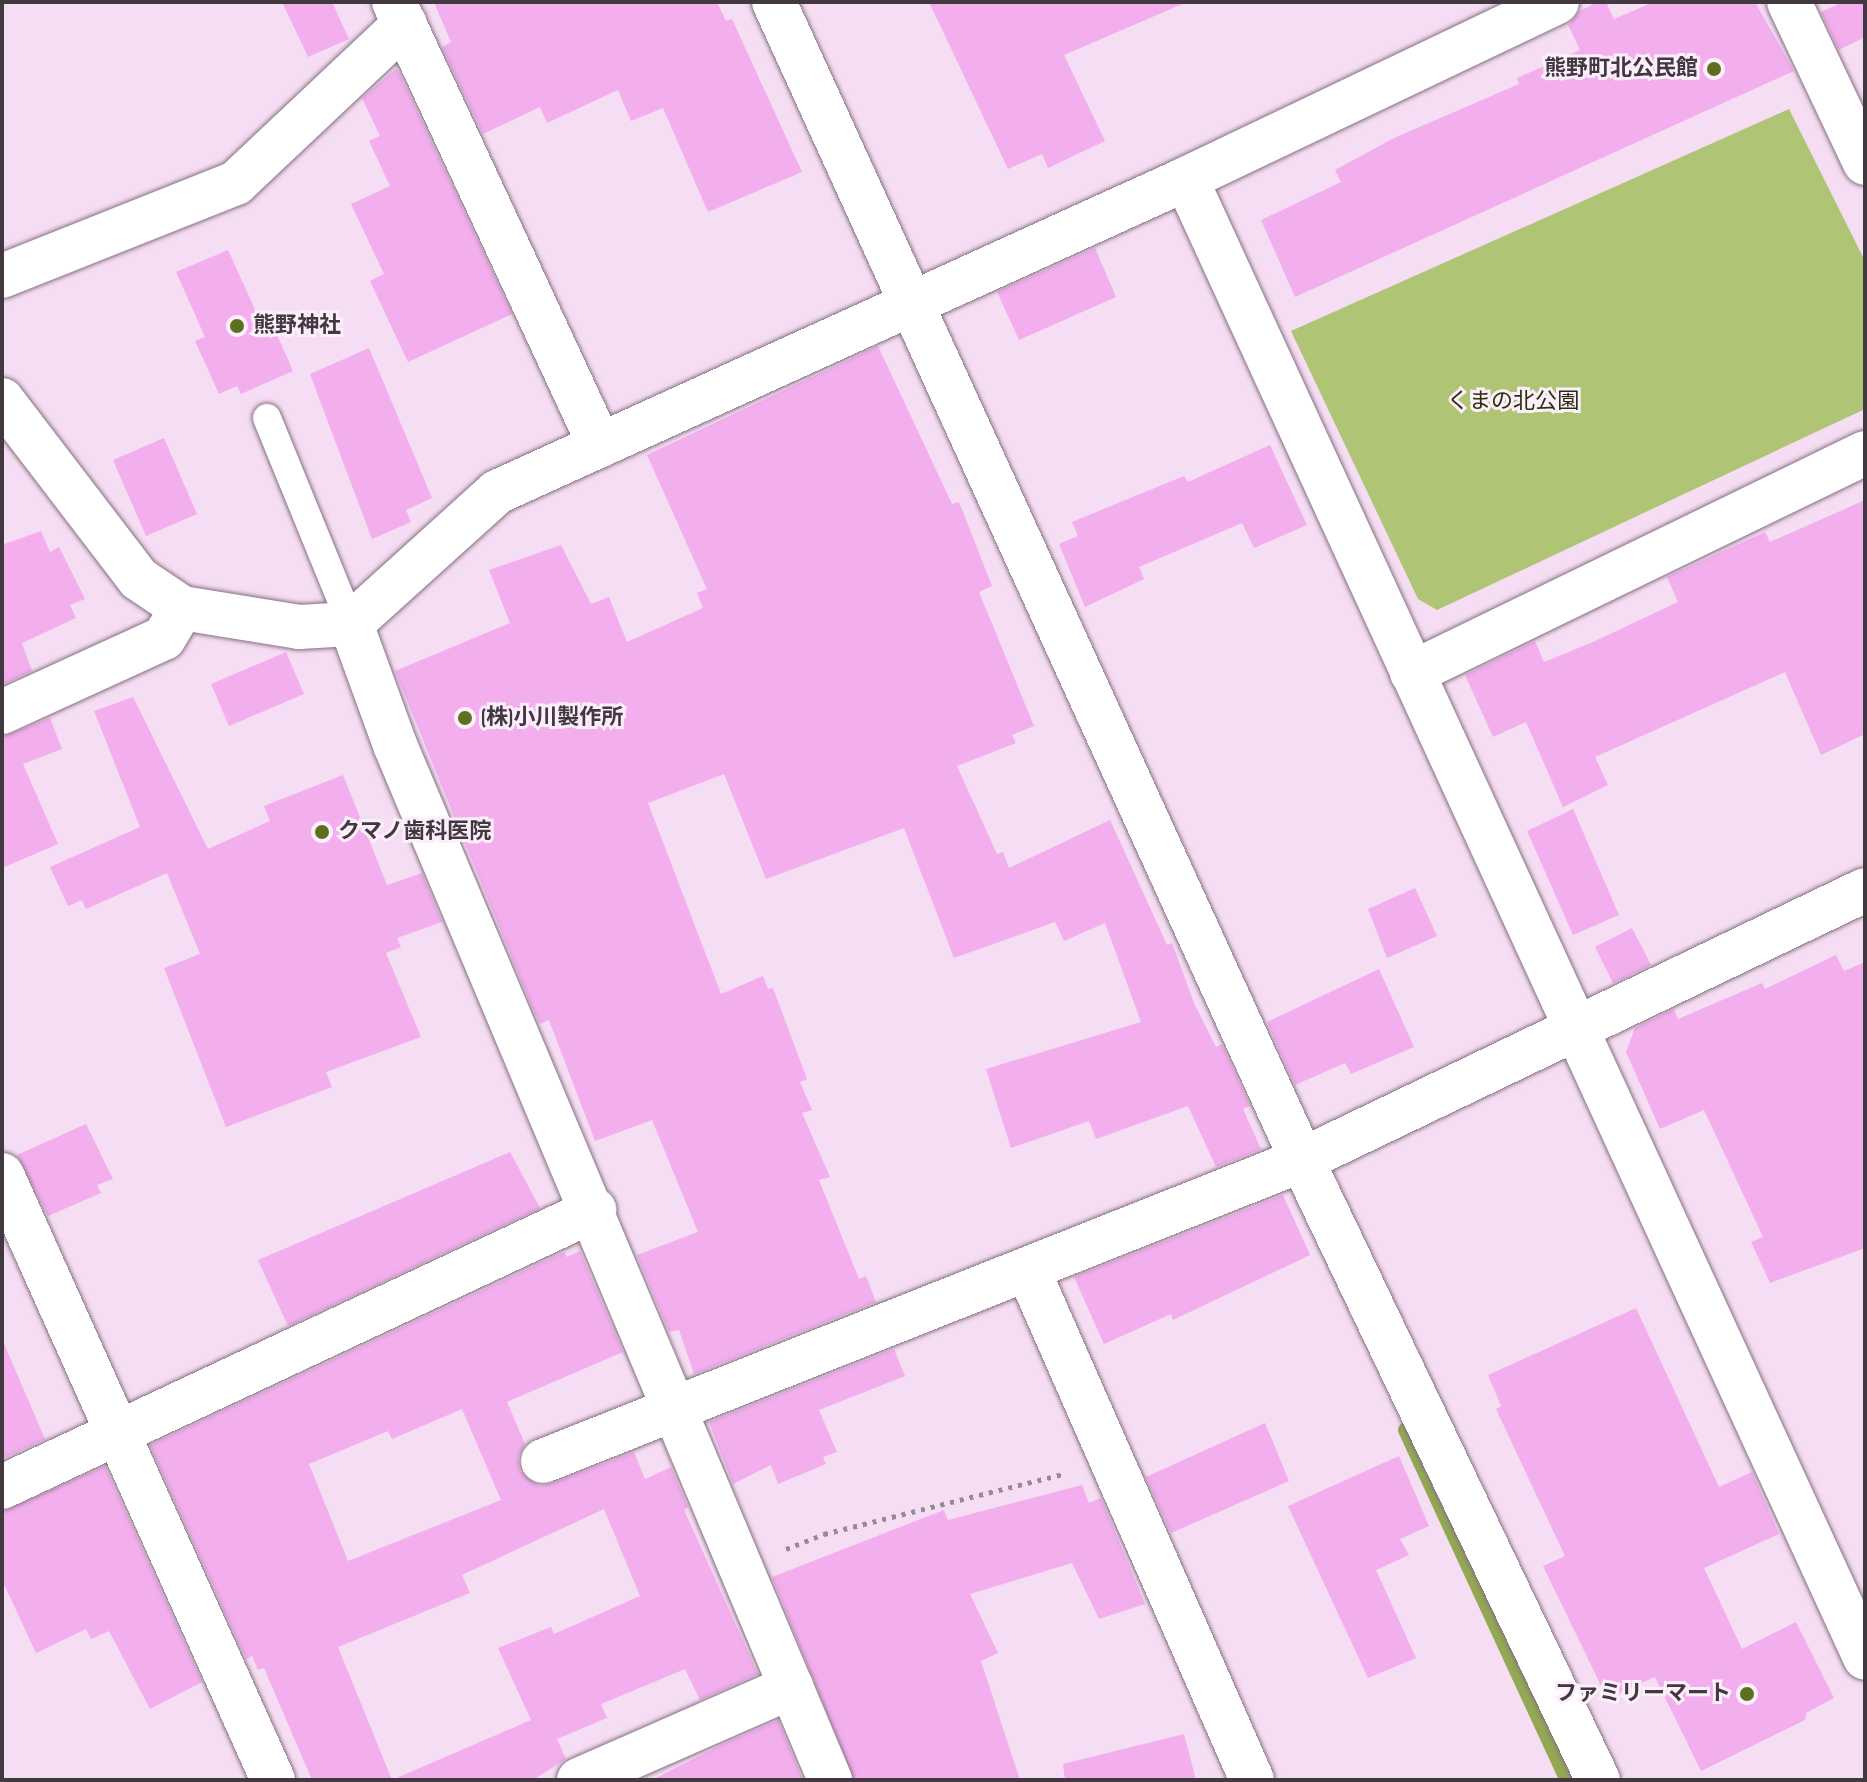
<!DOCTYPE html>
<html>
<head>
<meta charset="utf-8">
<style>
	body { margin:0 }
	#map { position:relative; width:1867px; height:1782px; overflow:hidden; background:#f5ddf3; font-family:"Sofia Sans Condensed","Noto Sans JP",sans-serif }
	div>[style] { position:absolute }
	.green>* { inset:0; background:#b0c475 }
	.stream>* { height:16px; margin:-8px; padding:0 8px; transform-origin:8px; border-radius:8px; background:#93a852 }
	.building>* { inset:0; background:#f3aeed }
	.path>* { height:5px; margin-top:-2.5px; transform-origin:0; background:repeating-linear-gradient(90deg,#998997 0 4px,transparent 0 10px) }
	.roads { filter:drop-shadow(0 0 2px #857083) drop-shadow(0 0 2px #857083) }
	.service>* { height:28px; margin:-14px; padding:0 14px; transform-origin:14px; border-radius:14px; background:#fff }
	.minor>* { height:44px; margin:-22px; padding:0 22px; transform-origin:22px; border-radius:22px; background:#fff }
	.dots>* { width:22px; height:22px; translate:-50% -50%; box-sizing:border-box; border:4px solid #fceefb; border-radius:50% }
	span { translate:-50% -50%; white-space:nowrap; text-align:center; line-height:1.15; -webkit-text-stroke:6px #fceefb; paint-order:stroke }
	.poi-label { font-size:22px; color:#413840; font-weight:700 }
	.right { translate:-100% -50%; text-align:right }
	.left { translate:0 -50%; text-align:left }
	.park-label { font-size:22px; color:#28310c }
	.frame { position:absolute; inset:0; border:4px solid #413840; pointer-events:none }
</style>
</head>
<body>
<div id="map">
	<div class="green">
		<i style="clip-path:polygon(1789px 109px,1865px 261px,1865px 409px,1437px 610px,1418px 599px,1291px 331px)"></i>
	</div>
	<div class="stream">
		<i style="left:1406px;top:1430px;width:386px;rotate:65.2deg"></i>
	</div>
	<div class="building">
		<i style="clip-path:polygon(282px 2px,332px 2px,349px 39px,308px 57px)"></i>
		<i style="clip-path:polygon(434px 2px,717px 2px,726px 21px,732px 19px,802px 172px,708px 212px,663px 108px,631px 121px,618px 90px,547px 123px,540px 107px,483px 134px,442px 47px,451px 42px)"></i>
		<i style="clip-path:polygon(929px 2px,1187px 2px,1064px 55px,1105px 141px,1048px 168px,1042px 154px,1008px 169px)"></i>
		<i style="clip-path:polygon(1598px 2px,1606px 2px,1614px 19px,1654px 2px,1755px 2px,1794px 71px,1295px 297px,1261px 220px,1341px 182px,1335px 170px,1394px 138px,1519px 84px,1517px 78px,1580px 50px,1568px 25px,1580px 11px)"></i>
		<i style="clip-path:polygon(1843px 2px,1865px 2px,1865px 37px,1839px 50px,1821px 12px)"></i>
		<i style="clip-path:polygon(397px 68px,512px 314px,408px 362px,370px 281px,384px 274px,351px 204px,390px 186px,369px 141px,380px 136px,362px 98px)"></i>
		<i style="clip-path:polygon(1095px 248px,1116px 297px,1019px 340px,997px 292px)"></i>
		<i style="clip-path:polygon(228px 250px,258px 316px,267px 312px,293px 371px,241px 394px,237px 386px,219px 394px,195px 341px,205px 337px,176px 272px)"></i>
		<i style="clip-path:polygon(878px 346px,952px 504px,959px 502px,992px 586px,979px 592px,1034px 726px,1012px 735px,1016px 743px,957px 766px,997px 854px,1003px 852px,1009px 868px,1110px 820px,1167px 945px,1172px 943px,1194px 1003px,1216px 1047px,1222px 1044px,1250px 1106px,1243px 1109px,1261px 1149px,1216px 1167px,1188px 1106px,1096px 1139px,1089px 1121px,1011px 1148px,986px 1069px,1141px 1022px,1105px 923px,1064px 941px,1055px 922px,954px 958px,904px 828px,766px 879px,724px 774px,648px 803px,721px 994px,763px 976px,768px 989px,773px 988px,807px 1079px,800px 1082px,812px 1110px,802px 1113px,830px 1177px,819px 1180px,859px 1279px,866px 1276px,876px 1302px,694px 1374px,679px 1330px,669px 1332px,637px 1255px,698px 1232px,652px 1120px,595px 1141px,549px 1020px,540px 1024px,534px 1012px,395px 671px,510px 623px,489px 570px,561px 545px,591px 604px,609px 597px,627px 642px,703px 608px,697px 593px,707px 589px,647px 455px)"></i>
		<i style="clip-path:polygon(369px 348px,432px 498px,406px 510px,411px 522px,372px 539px,310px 374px)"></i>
		<i style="clip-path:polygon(164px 438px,197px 514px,146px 536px,113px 460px)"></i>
		<i style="clip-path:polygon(1270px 445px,1307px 525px,1254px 548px,1242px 523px,1139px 567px,1144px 579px,1085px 607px,1059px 544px,1078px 536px,1072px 522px,1184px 476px,1188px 482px)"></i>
		<i style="clip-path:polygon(1865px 500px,1865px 734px,1821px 755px,1785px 672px,1595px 757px,1608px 785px,1563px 807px,1526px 722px,1493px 737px,1465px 675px,1535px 641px,1544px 662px,1593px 642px,1678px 602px,1667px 577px,1765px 532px,1770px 542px)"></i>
		<i style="clip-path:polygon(41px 531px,50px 552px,59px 547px,85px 599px,70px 605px,76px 618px,22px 643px,32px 671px,2px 685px,2px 545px)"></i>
		<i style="clip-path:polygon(286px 652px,304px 694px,229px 726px,211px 684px)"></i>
		<i style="clip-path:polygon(133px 697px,208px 849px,270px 821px,264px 806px,343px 775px,387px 885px,422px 873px,442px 922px,397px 938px,401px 947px,386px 953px,421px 1037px,326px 1072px,332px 1087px,226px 1127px,164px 968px,200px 954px,167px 873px,86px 909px,82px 900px,68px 906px,50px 867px,140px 827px,94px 711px)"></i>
		<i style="clip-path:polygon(50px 718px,62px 749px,23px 764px,58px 844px,2px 868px,2px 737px)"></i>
		<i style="clip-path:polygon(1573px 809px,1619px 915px,1573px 935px,1527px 831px)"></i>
		<i style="clip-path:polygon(1415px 888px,1437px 936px,1387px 958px,1368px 909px)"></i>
		<i style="clip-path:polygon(1632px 928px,1651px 965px,1613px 983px,1595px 947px)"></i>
		<i style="clip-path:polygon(1836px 955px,1844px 971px,1865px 962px,1865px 1248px,1770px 1283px,1751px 1242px,1763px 1237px,1704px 1110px,1660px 1129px,1626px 1052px,1635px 1028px,1674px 1009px,1678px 1019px,1762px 983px,1765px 989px)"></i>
		<i style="clip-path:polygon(1379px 969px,1414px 1047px,1351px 1074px,1345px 1063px,1295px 1085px,1267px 1022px)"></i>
		<i style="clip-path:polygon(86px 1124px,113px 1179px,97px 1185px,101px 1193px,48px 1216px,17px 1155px)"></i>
		<i style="clip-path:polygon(510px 1152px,540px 1208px,288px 1326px,258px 1260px)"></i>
		<i style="clip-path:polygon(1283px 1195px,1310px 1255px,1173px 1320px,1171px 1314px,1104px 1344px,1074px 1277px)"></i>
		<i style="clip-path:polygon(evenodd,580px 1251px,623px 1352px,507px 1402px,525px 1444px,518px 1457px,520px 1471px,539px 1486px,551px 1484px,634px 1452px,645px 1479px,671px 1467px,688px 1507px,684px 1510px,758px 1674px,700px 1700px,685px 1669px,601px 1704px,607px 1718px,557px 1739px,566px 1759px,533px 1780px,392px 1780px,531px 1720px,498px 1648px,551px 1627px,554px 1634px,640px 1596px,604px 1509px,462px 1575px,470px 1593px,338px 1647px,392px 1780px,312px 1780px,264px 1668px,258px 1670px,252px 1656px,246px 1659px,150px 1445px,564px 1252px,567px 1257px,580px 1251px,462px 1409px,501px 1500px,348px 1561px,309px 1464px,388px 1431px,392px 1439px,462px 1409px)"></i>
		<i style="clip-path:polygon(1636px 1308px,1719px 1487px,1752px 1472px,1779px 1534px,1704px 1568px,1742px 1649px,1796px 1622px,1834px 1698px,1806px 1713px,1805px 1720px,1701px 1771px,1655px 1677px,1607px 1698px,1543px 1566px,1565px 1556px,1496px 1409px,1501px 1406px,1488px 1375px)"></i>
		<i style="clip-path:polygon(2px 1339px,45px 1439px,2px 1459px)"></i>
		<i style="clip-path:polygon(894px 1349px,905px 1376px,819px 1410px,837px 1452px,823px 1457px,826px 1464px,778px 1484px,771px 1465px,733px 1484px,709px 1422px)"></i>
		<i style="clip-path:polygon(1265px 1423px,1289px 1481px,1171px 1533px,1146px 1477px)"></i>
		<i style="clip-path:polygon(1399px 1456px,1429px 1526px,1400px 1539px,1409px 1555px,1376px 1570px,1416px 1658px,1368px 1678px,1288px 1506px)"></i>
		<i style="clip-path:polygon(105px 1466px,202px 1682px,150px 1709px,109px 1631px,91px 1639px,86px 1629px,36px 1653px,2px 1580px,2px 1512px)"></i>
		<i style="clip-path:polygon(1082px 1485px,1089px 1503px,1101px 1498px,1145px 1604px,1099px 1619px,1072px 1563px,970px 1594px,998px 1653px,981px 1661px,1020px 1780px,854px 1780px,772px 1577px,944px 1510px,948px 1520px)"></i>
		<i style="clip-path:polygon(778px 1720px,803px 1780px,652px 1780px,723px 1744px)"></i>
		<i style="clip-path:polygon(1184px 1734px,1196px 1780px,1065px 1780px,1063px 1764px)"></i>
	</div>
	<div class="path">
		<i style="left:786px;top:1549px;width:41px;rotate:-21.5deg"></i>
		<i style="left:824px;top:1534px;width:245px;rotate:-14.1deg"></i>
	</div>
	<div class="roads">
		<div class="service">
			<i style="left:267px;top:418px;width:222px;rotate:67.8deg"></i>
		</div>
		<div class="minor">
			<i style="left:394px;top:2px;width:489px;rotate:65.1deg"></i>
			<i style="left:774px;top:2px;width:1273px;rotate:65.49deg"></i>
			<i style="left:1302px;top:1160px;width:687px;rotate:64.48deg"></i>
			<i style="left:1789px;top:2px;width:178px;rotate:64.7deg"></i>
			<i style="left:1186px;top:179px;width:1627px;rotate:65.33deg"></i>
			<i style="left:2px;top:276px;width:252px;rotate:-21.7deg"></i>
			<i style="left:236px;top:183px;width:232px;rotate:-43.3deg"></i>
			<i style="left:2px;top:400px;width:225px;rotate:52.6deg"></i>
			<i style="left:139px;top:579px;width:52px;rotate:34deg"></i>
			<i style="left:182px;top:608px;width:119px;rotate:9.2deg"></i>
			<i style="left:299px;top:627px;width:52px;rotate:-3.3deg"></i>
			<i style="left:351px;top:624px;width:197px;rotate:-42.1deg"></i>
			<i style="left:497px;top:492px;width:757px;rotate:-24.43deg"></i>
			<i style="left:1186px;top:179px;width:411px;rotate:-25.5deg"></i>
			<i style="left:351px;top:624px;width:129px;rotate:70deg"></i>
			<i style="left:395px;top:745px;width:1123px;rotate:67.2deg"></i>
			<i style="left:1412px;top:673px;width:504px;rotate:-25.9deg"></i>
			<i style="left:2px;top:712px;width:178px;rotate:-24.6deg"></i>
			<i style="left:164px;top:638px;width:35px;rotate:-59deg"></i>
			<i style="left:2px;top:1175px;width:663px;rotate:65.87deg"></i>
			<i style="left:1028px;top:1270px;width:557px;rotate:66.29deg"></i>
			<i style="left:543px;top:1461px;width:817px;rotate:-21.63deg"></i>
			<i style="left:1302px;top:1160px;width:624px;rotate:-25.62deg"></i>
			<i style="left:2px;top:1487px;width:654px;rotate:-25.08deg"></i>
			<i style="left:579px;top:1780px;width:232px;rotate:-23.7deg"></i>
		</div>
	</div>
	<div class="dots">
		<i style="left:1714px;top:69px;background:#5e701d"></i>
		<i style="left:237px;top:326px;background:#5e701d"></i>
		<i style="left:465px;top:718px;background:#5e701d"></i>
		<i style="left:322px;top:832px;background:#5e701d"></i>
		<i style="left:1747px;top:1694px;background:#5e701d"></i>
	</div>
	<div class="poi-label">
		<span class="right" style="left:1698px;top:69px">熊野町北公民館</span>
		<span class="left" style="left:253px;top:326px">熊野神社</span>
		<span class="left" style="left:481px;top:718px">(株)小川製作所</span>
		<span class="left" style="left:338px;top:832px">クマノ歯科医院</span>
		<span class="right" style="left:1731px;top:1694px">ファミリーマート</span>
	</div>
	<div class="park-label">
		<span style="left:1513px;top:402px">くまの北公園</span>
	</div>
	<div class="frame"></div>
</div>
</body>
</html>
